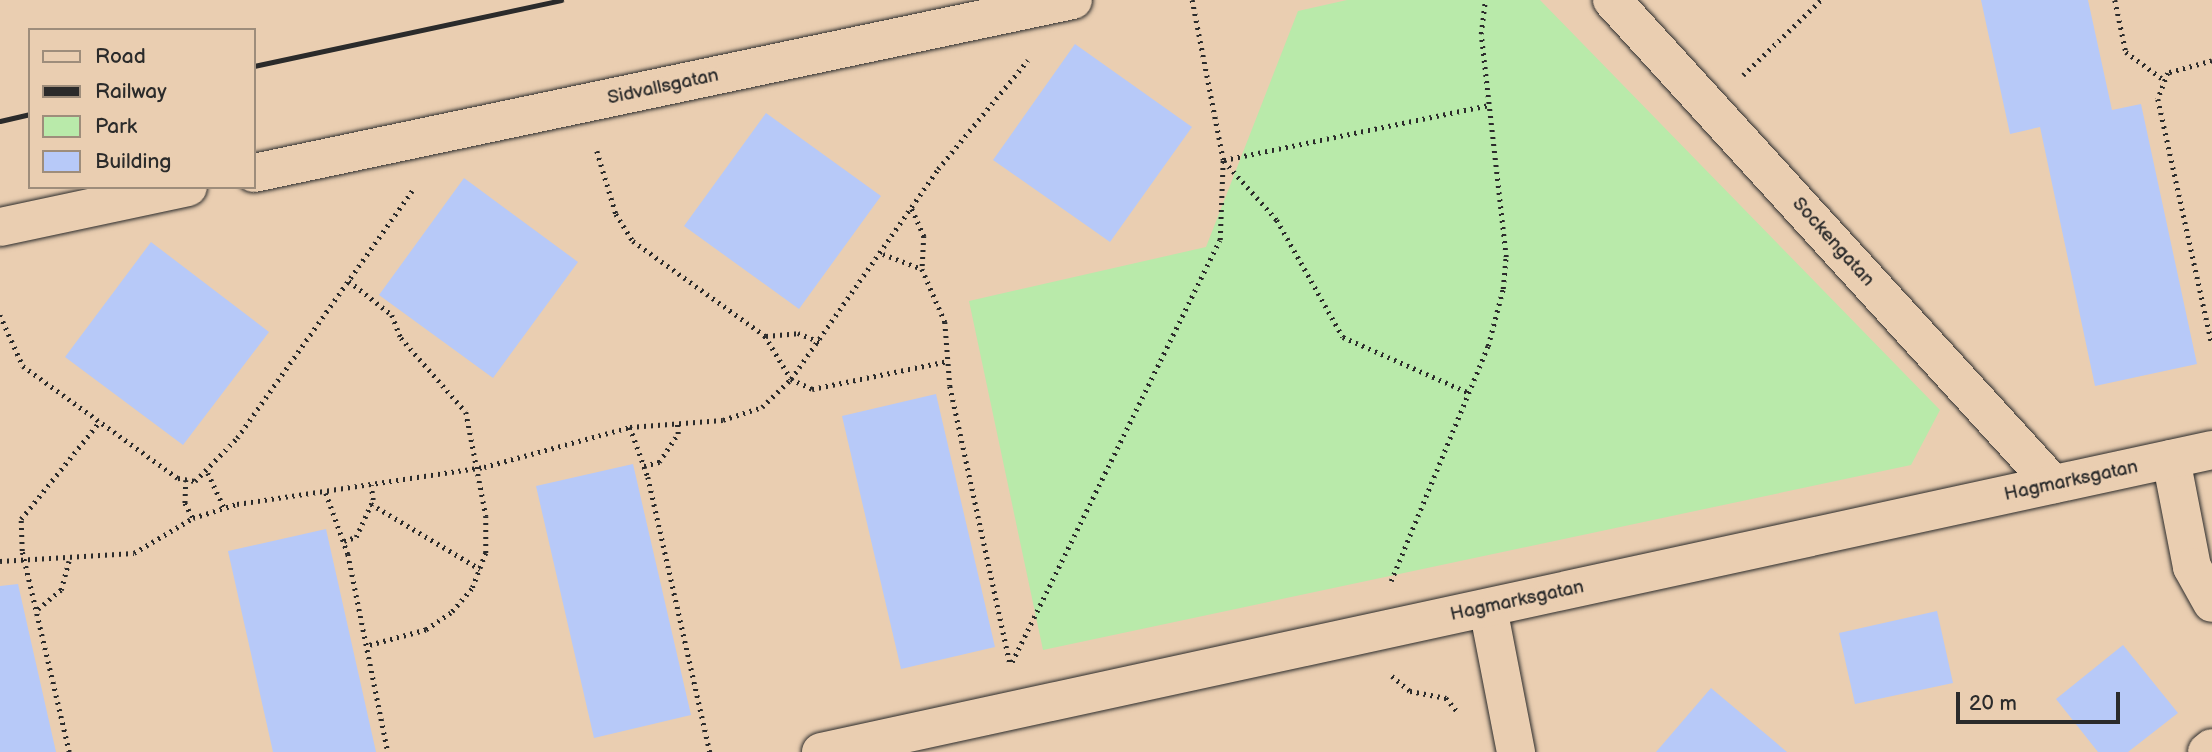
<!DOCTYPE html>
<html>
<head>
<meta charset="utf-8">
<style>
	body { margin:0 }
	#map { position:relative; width:2212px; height:752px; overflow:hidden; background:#eaceb1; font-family:"Balsamiq Sans",sans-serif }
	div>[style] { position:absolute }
	.green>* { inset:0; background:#b9eaaa }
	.building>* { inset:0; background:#b7c9f8 }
	.path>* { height:4.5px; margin-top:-2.25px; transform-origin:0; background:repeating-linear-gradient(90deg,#2b2b2b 0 2px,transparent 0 7px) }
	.roads { filter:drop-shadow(0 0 2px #2b2b2b) drop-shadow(0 0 2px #2b2b2b) }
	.minor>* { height:38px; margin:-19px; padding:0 19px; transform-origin:19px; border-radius:19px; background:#eaceb1 }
	.tertiary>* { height:38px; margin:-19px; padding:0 19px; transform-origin:19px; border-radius:19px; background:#eaceb1 }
	.rail>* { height:5px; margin:-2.5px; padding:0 2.5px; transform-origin:2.5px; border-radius:2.5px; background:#2b2b2b }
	span { translate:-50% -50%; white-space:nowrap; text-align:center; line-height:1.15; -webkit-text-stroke:7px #eaceb1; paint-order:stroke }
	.street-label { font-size:19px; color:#2b2b2b }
	.legend { position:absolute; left:28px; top:28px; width:228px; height:161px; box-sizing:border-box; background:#eaceb1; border:2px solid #9e8d7b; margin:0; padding:9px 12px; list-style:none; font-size:21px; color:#2b2b2b }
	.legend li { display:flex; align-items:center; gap:14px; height:35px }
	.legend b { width:35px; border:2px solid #9e8d7b }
	.scale { position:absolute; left:1956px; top:692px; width:164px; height:32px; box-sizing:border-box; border:4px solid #2b2b2b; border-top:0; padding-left:9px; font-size:21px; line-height:24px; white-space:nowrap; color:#2b2b2b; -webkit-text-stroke:5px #eaceb1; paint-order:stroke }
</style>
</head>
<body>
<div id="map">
	<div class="green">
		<i style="clip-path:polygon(1347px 0,1540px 0,1940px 410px,1911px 465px,1043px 650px,969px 301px,1206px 247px,1298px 11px)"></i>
	</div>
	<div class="building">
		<i style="clip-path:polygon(1981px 0,2088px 0,2112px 110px,2141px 104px,2197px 364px,2095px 386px,2040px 127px,2010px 134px)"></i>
		<i style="clip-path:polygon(1075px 44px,1192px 127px,1110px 242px,993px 160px)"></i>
		<i style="clip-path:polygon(766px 113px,881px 196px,799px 309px,684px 226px)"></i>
		<i style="clip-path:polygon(464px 178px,578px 262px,493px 378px,379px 295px)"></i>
		<i style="clip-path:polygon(151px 242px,269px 332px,183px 445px,65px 357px)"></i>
		<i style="clip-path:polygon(936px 394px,995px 647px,901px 669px,842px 416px)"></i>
		<i style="clip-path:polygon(633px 464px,691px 715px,594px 738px,536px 486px)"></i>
		<i style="clip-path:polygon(326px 529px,376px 752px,273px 752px,228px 551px)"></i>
		<i style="clip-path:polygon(18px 584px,56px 752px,0 752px,0 586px)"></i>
		<i style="clip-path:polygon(1937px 611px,1953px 683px,1855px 704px,1839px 633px)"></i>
		<i style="clip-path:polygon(2123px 645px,2178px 713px,2128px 752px,2098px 752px,2056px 699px)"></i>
		<i style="clip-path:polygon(1711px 688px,1787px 752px,1656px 752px)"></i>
	</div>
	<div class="path">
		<i style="left:2115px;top:0;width:53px;rotate:78.1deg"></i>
		<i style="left:2126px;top:52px;width:47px;rotate:36.4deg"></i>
		<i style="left:2212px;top:61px;width:46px;rotate:164.7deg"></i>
		<i style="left:2168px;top:73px;width:28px;rotate:111deg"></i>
		<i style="left:2158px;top:99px;width:252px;rotate:77.6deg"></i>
		<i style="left:1743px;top:75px;width:108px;rotate:-43.9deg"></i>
		<i style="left:597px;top:151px;width:66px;rotate:73.2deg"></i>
		<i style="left:616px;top:214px;width:32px;rotate:58deg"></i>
		<i style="left:633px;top:241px;width:163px;rotate:35.7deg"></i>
		<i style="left:765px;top:336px;width:50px;rotate:58.8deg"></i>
		<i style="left:791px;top:379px;width:23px;rotate:25deg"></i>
		<i style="left:812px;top:389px;width:139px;rotate:-11.6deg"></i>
		<i style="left:1224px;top:160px;width:271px;rotate:-11.7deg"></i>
		<i style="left:1224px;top:161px;width:79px;rotate:48.1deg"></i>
		<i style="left:1277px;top:220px;width:134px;rotate:60.6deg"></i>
		<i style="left:1343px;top:337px;width:136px;rotate:23.9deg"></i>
		<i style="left:912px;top:209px;width:30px;rotate:66deg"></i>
		<i style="left:924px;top:236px;width:33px;rotate:93deg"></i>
		<i style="left:922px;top:269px;width:58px;rotate:66.5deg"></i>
		<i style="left:945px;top:322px;width:64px;rotate:85.5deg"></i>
		<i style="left:950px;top:386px;width:284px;rotate:77.8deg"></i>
		<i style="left:883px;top:254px;width:42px;rotate:21deg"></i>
		<i style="left:349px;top:281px;width:55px;rotate:38.3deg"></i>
		<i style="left:392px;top:315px;width:25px;rotate:69deg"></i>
		<i style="left:401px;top:338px;width:98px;rotate:48.7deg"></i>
		<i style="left:466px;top:412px;width:106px;rotate:79.1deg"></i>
		<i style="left:486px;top:516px;width:37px;rotate:90deg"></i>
		<i style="left:486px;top:553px;width:39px;rotate:111deg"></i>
		<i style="left:472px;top:589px;width:32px;rotate:131deg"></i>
		<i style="left:451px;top:613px;width:30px;rotate:146deg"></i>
		<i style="left:426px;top:630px;width:61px;rotate:164.8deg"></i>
		<i style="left:0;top:315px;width:56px;rotate:65.7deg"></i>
		<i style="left:23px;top:366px;width:191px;rotate:35.9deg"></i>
		<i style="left:178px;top:478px;width:17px;rotate:10deg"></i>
		<i style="left:195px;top:481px;width:60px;rotate:-45.7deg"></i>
		<i style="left:237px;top:438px;width:303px;rotate:-54.7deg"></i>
		<i style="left:766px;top:336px;width:32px;rotate:-5deg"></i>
		<i style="left:798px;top:333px;width:24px;rotate:22deg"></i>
		<i style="left:630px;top:427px;width:53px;rotate:70.2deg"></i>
		<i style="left:648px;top:477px;width:282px;rotate:77.3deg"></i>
		<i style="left:644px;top:466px;width:16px;rotate:-15deg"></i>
		<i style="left:659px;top:462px;width:34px;rotate:-56deg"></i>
		<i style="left:678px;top:434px;width:12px;rotate:-95deg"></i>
		<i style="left:208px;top:473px;width:38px;rotate:65deg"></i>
		<i style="left:186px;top:480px;width:23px;rotate:92deg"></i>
		<i style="left:185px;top:503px;width:17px;rotate:62deg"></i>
		<i style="left:326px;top:493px;width:65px;rotate:70.2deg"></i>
		<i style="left:348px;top:554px;width:202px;rotate:78.6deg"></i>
		<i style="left:371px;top:504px;width:127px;rotate:30.8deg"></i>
		<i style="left:344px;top:541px;width:13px;rotate:-18deg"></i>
		<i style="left:356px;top:537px;width:41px;rotate:-65.3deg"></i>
		<i style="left:373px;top:500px;width:15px;rotate:-98deg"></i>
		<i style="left:0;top:561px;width:134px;rotate:-3.4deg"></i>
		<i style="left:134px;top:553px;width:69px;rotate:-30.7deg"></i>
		<i style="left:193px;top:518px;width:46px;rotate:-17.7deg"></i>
		<i style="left:237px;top:504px;width:250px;rotate:-8.5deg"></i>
		<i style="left:484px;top:467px;width:151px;rotate:-15.3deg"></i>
		<i style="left:630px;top:427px;width:93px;rotate:-4.3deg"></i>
		<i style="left:723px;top:420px;width:41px;rotate:-18.4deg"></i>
		<i style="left:762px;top:407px;width:40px;rotate:-44deg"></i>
		<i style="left:791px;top:379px;width:256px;rotate:-55deg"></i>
		<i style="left:938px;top:169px;width:141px;rotate:-50.5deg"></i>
		<i style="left:1391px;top:581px;width:254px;rotate:-67.6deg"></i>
		<i style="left:1488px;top:346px;width:59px;rotate:-75.3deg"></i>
		<i style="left:1503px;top:289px;width:32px;rotate:-85deg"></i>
		<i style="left:1506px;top:257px;width:224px;rotate:-96.4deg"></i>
		<i style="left:1481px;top:34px;width:34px;rotate:-83deg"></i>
		<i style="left:38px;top:609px;width:30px;rotate:-40deg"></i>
		<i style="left:61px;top:590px;width:30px;rotate:-75deg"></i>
		<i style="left:1012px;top:662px;width:470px;rotate:-63.8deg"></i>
		<i style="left:1220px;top:240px;width:80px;rotate:-87.9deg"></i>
		<i style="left:1223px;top:160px;width:163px;rotate:-101deg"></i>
		<i style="left:1392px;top:676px;width:23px;rotate:40deg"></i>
		<i style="left:1410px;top:691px;width:37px;rotate:11deg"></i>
		<i style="left:1446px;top:698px;width:17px;rotate:50deg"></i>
		<i style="left:69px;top:752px;width:206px;rotate:-103.2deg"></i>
		<i style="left:22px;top:551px;width:32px;rotate:-92deg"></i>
		<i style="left:21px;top:519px;width:126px;rotate:-51.1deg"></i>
	</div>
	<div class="roads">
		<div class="minor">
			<i style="left:1612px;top:0;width:655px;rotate:47.66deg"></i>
			<i style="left:254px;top:173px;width:837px;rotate:-11.93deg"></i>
			<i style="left:0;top:227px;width:192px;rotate:-12deg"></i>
			<i style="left:2171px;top:459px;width:110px;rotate:79deg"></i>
			<i style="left:2192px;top:567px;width:41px;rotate:60.9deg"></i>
			<i style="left:2207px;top:752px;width:6px;rotate:-39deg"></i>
		</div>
		<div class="tertiary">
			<i style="left:1488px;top:608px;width:147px;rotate:79deg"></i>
			<i style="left:821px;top:752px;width:1423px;rotate:-12.25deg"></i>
		</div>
	</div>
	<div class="rail">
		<i style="left:254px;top:66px;width:314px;rotate:-12.1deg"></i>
		<i style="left:0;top:121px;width:31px;rotate:-13deg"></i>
	</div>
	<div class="street-label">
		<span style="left:663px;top:87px;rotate:-12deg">Sidvallsgatan</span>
		<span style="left:1833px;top:242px;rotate:48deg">Sockengatan</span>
		<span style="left:2071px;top:481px;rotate:-12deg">Hagmarksgatan</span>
		<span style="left:1517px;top:601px;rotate:-12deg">Hagmarksgatan</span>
	</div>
	<ul class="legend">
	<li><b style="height:9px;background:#eaceb1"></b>Road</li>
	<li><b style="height:9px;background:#2b2b2b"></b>Railway</li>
	<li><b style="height:19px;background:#b9eaaa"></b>Park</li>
	<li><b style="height:19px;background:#b7c9f8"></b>Building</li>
	</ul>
	<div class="scale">20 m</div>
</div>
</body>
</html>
